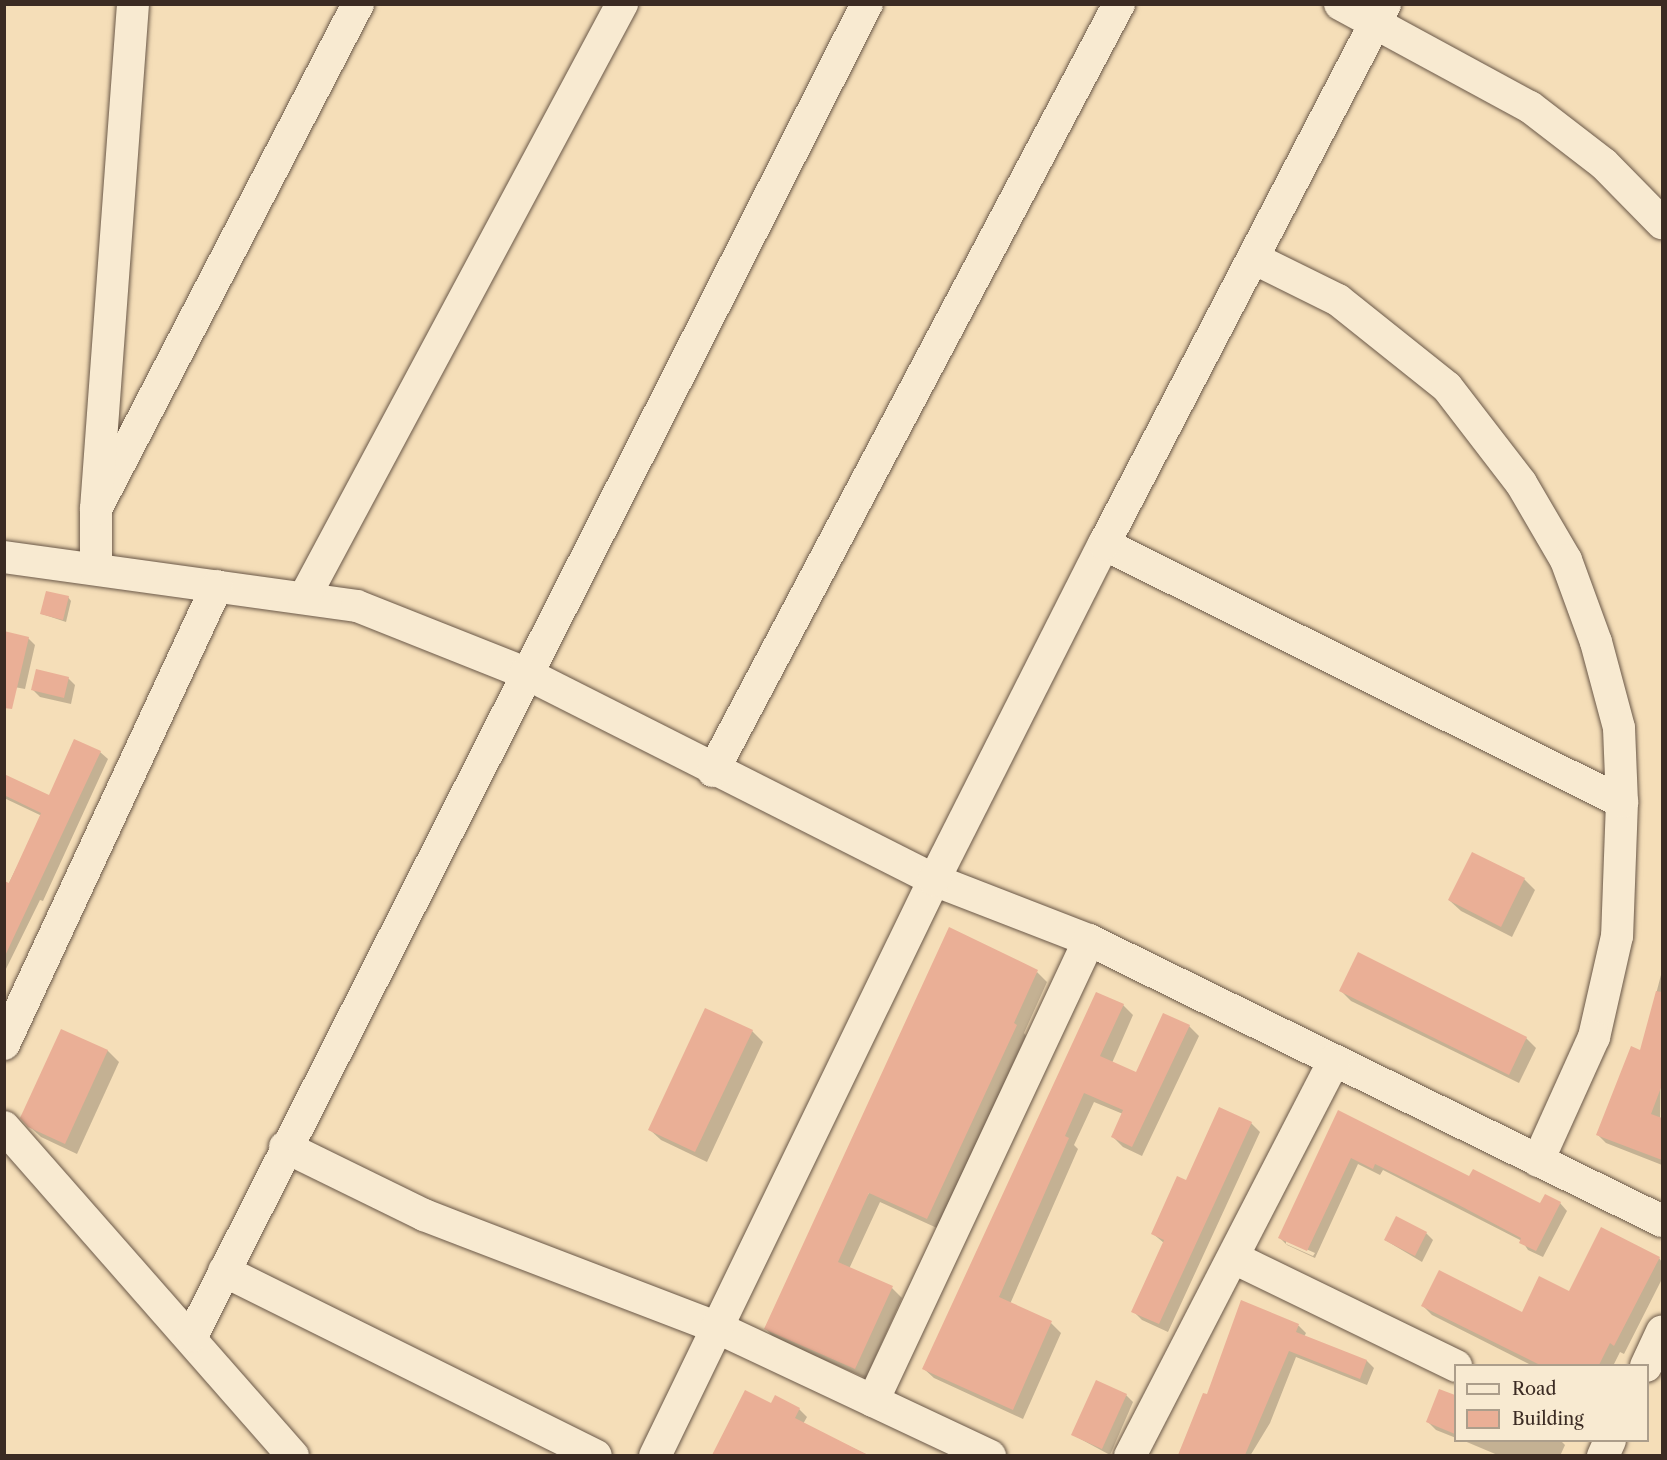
<!DOCTYPE html>
<html>
<head>
<meta charset="utf-8">
<style>
	body { margin:0 }
	#map { position:relative; width:1667px; height:1460px; overflow:hidden; background:#f5deb8; font-family:"Libre Caslon Text",serif }
	div>[style] { position:absolute }
	.shadow>* { inset:0; background:#0003 }
	.building>* { inset:0; background:#eaaf96 }
	.roads { filter:drop-shadow(0 0 2px #6a5848) drop-shadow(0 0 2px #6a5848) }
	.minor>* { height:32px; margin:-16px; padding:0 16px; transform-origin:16px; border-radius:16px; background:#f8ead1 }
	span { translate:-50% -50%; white-space:nowrap; text-align:center; line-height:1.15; -webkit-text-stroke:4.5px #f8ead1; paint-order:stroke }
	.frame { position:absolute; inset:0; border:6px solid #3b2b23; pointer-events:none }
	.legend { position:absolute; left:1454px; top:1364px; width:195px; height:78px; box-sizing:border-box; background:#f8ead1; border:2px solid #ac9e8b; margin:0; padding:8px 10px; list-style:none; font-size:18px; color:#3b2b23 }
	.legend li { display:flex; align-items:center; gap:12px; height:30px }
	.legend b { width:30px; border:2px solid #ac9e8b }
</style>
</head>
<body>
<div id="map">
	<div class="shadow">
		<i style="clip-path:polygon(68px 597px,71px 601px,66px 622px,42px 614px)"></i>
		<i style="clip-path:polygon(28px 638px,35px 645px,25px 689px,4px 685px)"></i>
		<i style="clip-path:polygon(68px 678px,75px 685px,71px 704px,40px 697px,33px 690px)"></i>
		<i style="clip-path:polygon(100px 752px,108px 759px,43px 901px,40px 900px,4px 973px,4px 893px,42px 816px,4px 798px,4px 775px,50px 797px)"></i>
		<i style="clip-path:polygon(1524px 879px,1535px 890px,1512px 937px,1461px 911px,1449px 900px)"></i>
		<i style="clip-path:polygon(1662px 971px,1660px 1119px,1662px 1165px,1606px 1143px,1597px 1134px,1641px 1052px)"></i>
		<i style="clip-path:polygon(1037px 972px,1047px 982px,1024px 1033px,1026px 1036px,937px 1228px,880px 1202px,849px 1269px,892px 1288px,902px 1298px,866px 1378px,775px 1339px,766px 1329px)"></i>
		<i style="clip-path:polygon(1341px 991px,1526px 1038px,1536px 1048px,1519px 1083px,1351px 1001px)"></i>
		<i style="clip-path:polygon(1097px 994px,1123px 1005px,1133px 1015px,1112px 1063px,1137px 1074px,1189px 1026px,1199px 1036px,1142px 1156px,1123px 1147px,1113px 1137px,1123px 1114px,1094px 1102px,1074px 1145px,1078px 1149px,1010px 1304px,1051px 1323px,1061px 1333px,1023px 1419px,934px 1378px,924px 1369px)"></i>
		<i style="clip-path:polygon(62px 1031px,108px 1051px,119px 1062px,77px 1154px,41px 1137px,29px 1126px)"></i>
		<i style="clip-path:polygon(752px 1031px,763px 1042px,707px 1162px,661px 1140px,649px 1129px)"></i>
		<i style="clip-path:polygon(evenodd,1339px 1112px,1470px 1178px,1541px 1205px,1560px 1203px,1567px 1211px,1543px 1257px,1528px 1250px,1522px 1241px,1383px 1170px,1380px 1175px,1358px 1164px,1315px 1258px,1287px 1245px,1280px 1238px,1339px 1112px,1286px 1240px,1315px 1253px,1313px 1256px,1286px 1244px,1286px 1240px)"></i>
		<i style="clip-path:polygon(1251px 1123px,1260px 1132px,1168px 1332px,1142px 1320px,1133px 1311px,1164px 1243px,1152px 1233px,1187px 1182px)"></i>
		<i style="clip-path:polygon(1426px 1233px,1433px 1240px,1422px 1262px,1385px 1240px)"></i>
		<i style="clip-path:polygon(1659px 1258px,1662px 1262px,1662px 1279px,1624px 1354px,1620px 1352px,1613px 1366px,1533px 1366px,1432px 1315px,1423px 1306px,1523px 1314px)"></i>
		<i style="clip-path:polygon(1241px 1302px,1299px 1326px,1306px 1333px,1304px 1337px,1367px 1361px,1374px 1368px,1367px 1385px,1296px 1357px,1270px 1423px,1250px 1456px,1178px 1456px,1204px 1395px,1208px 1396px)"></i>
		<i style="clip-path:polygon(1440px 1391px,1456px 1397px,1456px 1438px,1436px 1430px,1428px 1422px)"></i>
		<i style="clip-path:polygon(746px 1392px,772px 1405px,799px 1409px,807px 1417px,803px 1424px,870px 1456px,713px 1456px)"></i>
		<i style="clip-path:polygon(1126px 1395px,1133px 1402px,1110px 1455px,1073px 1435px)"></i>
		<i style="clip-path:polygon(1462px 1440px,1560px 1440px,1565px 1445px,1560px 1456px,1500px 1456px)"></i>
	</div>
	<div class="building">
		<i style="clip-path:polygon(46px 591px,69px 596px,63px 620px,40px 614px)"></i>
		<i style="clip-path:polygon(4px 631px,29px 637px,12px 709px,4px 708px)"></i>
		<i style="clip-path:polygon(36px 669px,69px 677px,64px 698px,31px 690px)"></i>
		<i style="clip-path:polygon(74px 739px,101px 751px,4px 958px,4px 881px,9px 883px,41px 813px,4px 795px,4px 774px,49px 795px)"></i>
		<i style="clip-path:polygon(1472px 852px,1525px 878px,1501px 927px,1448px 900px)"></i>
		<i style="clip-path:polygon(949px 927px,1038px 970px,1014px 1023px,1017px 1025px,927px 1219px,869px 1193px,838px 1262px,893px 1286px,855px 1369px,764px 1329px)"></i>
		<i style="clip-path:polygon(1358px 952px,1527px 1037px,1509px 1075px,1339px 991px)"></i>
		<i style="clip-path:polygon(1656px 991px,1662px 992px,1662px 1085px,1651px 1114px,1662px 1118px,1662px 1160px,1596px 1135px,1631px 1046px,1640px 1050px)"></i>
		<i style="clip-path:polygon(1096px 992px,1124px 1004px,1100px 1056px,1136px 1072px,1163px 1013px,1190px 1025px,1132px 1147px,1111px 1137px,1123px 1110px,1084px 1093px,1065px 1136px,1069px 1138px,999px 1297px,1052px 1321px,1013px 1410px,922px 1369px)"></i>
		<i style="clip-path:polygon(705px 1008px,753px 1030px,695px 1152px,648px 1130px)"></i>
		<i style="clip-path:polygon(61px 1029px,108px 1050px,65px 1144px,28px 1127px,20px 1118px)"></i>
		<i style="clip-path:polygon(1219px 1107px,1252px 1122px,1159px 1324px,1131px 1312px,1164px 1240px,1151px 1234px,1177px 1176px,1186px 1180px)"></i>
		<i style="clip-path:polygon(1338px 1110px,1469px 1176px,1473px 1169px,1540px 1203px,1545px 1194px,1561px 1202px,1536px 1251px,1519px 1243px,1521px 1238px,1455px 1203px,1375px 1164px,1373px 1169px,1351px 1158px,1307px 1251px,1278px 1238px)"></i>
		<i style="clip-path:polygon(1396px 1216px,1427px 1232px,1415px 1256px,1384px 1240px)"></i>
		<i style="clip-path:polygon(1601px 1227px,1660px 1257px,1614px 1346px,1610px 1343px,1599px 1365px,1540px 1365px,1421px 1306px,1439px 1270px,1522px 1312px,1539px 1276px,1569px 1291px)"></i>
		<i style="clip-path:polygon(1241px 1300px,1299px 1324px,1296px 1332px,1367px 1360px,1360px 1379px,1289px 1351px,1245px 1455px,1178px 1455px,1203px 1393px,1207px 1394px)"></i>
		<i style="clip-path:polygon(1096px 1380px,1127px 1394px,1102px 1449px,1071px 1435px)"></i>
		<i style="clip-path:polygon(1439px 1389px,1455px 1395px,1455px 1434px,1426px 1422px)"></i>
		<i style="clip-path:polygon(745px 1390px,771px 1403px,775px 1395px,800px 1408px,795px 1418px,868px 1455px,712px 1455px)"></i>
	</div>
	<div class="roads">
		<div class="minor">
			<i style="left:1340px;top:4px;width:216px;rotate:28.5deg"></i>
			<i style="left:1530px;top:107px;width:93px;rotate:37.6deg"></i>
			<i style="left:1604px;top:164px;width:83px;rotate:45.5deg"></i>
			<i style="left:1253px;top:258px;width:95px;rotate:26.3deg"></i>
			<i style="left:1338px;top:300px;width:139px;rotate:38.6deg"></i>
			<i style="left:1447px;top:387px;width:121px;rotate:52.4deg"></i>
			<i style="left:1521px;top:483px;width:89px;rotate:59.7deg"></i>
			<i style="left:1566px;top:560px;width:87px;rotate:69.9deg"></i>
			<i style="left:1596px;top:642px;width:89px;rotate:75deg"></i>
			<i style="left:1619px;top:728px;width:74px;rotate:87.7deg"></i>
			<i style="left:1622px;top:802px;width:134px;rotate:92.1deg"></i>
			<i style="left:1617px;top:936px;width:104px;rotate:102.8deg"></i>
			<i style="left:1594px;top:1037px;width:136px;rotate:114.3deg"></i>
			<i style="left:96px;top:509px;width:569px;rotate:-62.58deg"></i>
			<i style="left:1104px;top:544px;width:579px;rotate:26.48deg"></i>
			<i style="left:4px;top:557px;width:356px;rotate:7.9deg"></i>
			<i style="left:357px;top:606px;width:181px;rotate:21.7deg"></i>
			<i style="left:525px;top:673px;width:458px;rotate:26.8deg"></i>
			<i style="left:934px;top:880px;width:166px;rotate:21.2deg"></i>
			<i style="left:1089px;top:940px;width:638px;rotate:26.12deg"></i>
			<i style="left:96px;top:569px;width:60px;rotate:-90deg"></i>
			<i style="left:96px;top:509px;width:506px;rotate:-85.81deg"></i>
			<i style="left:304px;top:598px;width:674px;rotate:-61.84deg"></i>
			<i style="left:713px;top:771px;width:868px;rotate:-62.11deg"></i>
			<i style="left:4px;top:1044px;width:505px;rotate:-65.06deg"></i>
			<i style="left:4px;top:1127px;width:438px;rotate:48.7deg"></i>
			<i style="left:285px;top:1147px;width:155px;rotate:26.1deg"></i>
			<i style="left:424px;top:1215px;width:313px;rotate:21deg"></i>
			<i style="left:716px;top:1327px;width:303px;rotate:25.2deg"></i>
			<i style="left:1234px;top:1258px;width:247px;rotate:25.9deg"></i>
			<i style="left:224px;top:1271px;width:415px;rotate:26.4deg"></i>
			<i style="left:192px;top:1336px;width:1493px;rotate:-63.13deg"></i>
			<i style="left:1646px;top:1366px;width:38px;rotate:-65deg"></i>
			<i style="left:873px;top:1401px;width:509px;rotate:-64.89deg"></i>
			<i style="left:655px;top:1456px;width:640px;rotate:-64.16deg"></i>
			<i style="left:934px;top:880px;width:377px;rotate:-63.2deg"></i>
			<i style="left:1104px;top:544px;width:609px;rotate:-62.51deg"></i>
			<i style="left:1130px;top:1456px;width:445px;rotate:-62.7deg"></i>
			<i style="left:1603px;top:1456px;width:17px;rotate:-66deg"></i>
		</div>
	</div>
	<div class="frame"></div>
	<ul class="legend">
	<li><b style="height:8px;background:#f8ead1"></b>Road</li>
	<li><b style="height:16px;background:#eaaf96"></b>Building</li>
	</ul>
</div>
</body>
</html>
